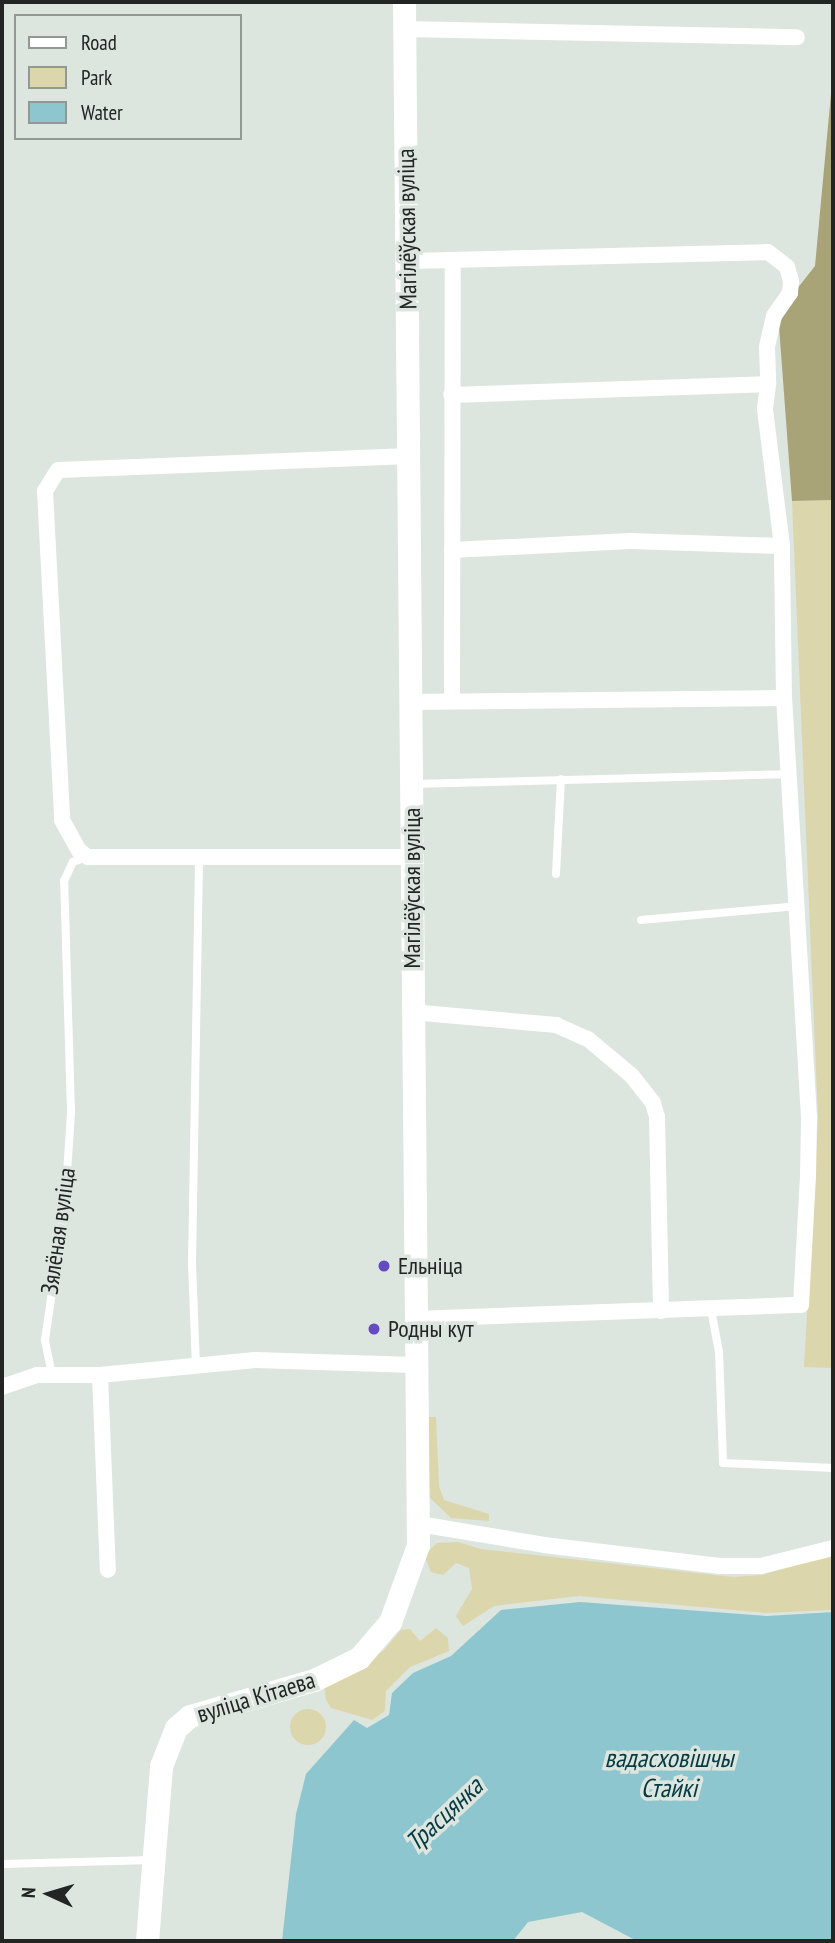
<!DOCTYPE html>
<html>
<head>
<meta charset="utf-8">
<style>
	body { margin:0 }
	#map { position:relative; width:835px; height:1943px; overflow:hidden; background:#dde5df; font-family:"PT Sans Narrow",sans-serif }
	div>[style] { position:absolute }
	.green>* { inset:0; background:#dcd6ac }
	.round { border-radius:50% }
	.forest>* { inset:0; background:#a9a378 }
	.water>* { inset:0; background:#8ec6cf }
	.service>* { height:8px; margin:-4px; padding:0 4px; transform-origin:4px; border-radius:4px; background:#fff }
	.minor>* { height:16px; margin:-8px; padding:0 8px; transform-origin:8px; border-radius:8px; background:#fff }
	.secondary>* { height:23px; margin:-11.5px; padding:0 11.5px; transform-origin:11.5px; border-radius:11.5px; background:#fff }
	.dots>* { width:19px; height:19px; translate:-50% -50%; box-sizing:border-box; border:4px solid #dde5df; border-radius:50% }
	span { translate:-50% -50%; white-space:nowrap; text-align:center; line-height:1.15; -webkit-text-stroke:7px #dde5df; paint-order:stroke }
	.street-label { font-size:24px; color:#222523 }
	.poi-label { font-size:24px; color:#222523 }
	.left { translate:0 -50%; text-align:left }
	.water-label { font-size:26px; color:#043b43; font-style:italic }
	.frame { position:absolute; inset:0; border:4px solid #222523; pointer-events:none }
	.legend { position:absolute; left:14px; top:14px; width:228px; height:126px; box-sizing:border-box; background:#dde5df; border:2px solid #929894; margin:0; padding:9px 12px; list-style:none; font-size:21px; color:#222523 }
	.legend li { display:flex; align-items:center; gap:14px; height:35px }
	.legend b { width:35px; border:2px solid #929894 }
	.north { position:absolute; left:14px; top:1859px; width:70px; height:70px; -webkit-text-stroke:5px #dde5df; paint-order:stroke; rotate:274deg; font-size:19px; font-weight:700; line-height:28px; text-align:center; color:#222523 }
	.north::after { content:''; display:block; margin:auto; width:24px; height:32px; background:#222523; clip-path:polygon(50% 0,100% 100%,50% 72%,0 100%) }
</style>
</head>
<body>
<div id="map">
	<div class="green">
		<i style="clip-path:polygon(833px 500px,833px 1368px,804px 1367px,818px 1118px,792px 501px)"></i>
		<i style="clip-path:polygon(424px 1417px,436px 1417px,439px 1486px,444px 1500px,489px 1514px,489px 1521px,451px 1518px,424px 1492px)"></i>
		<i style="clip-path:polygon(458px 1542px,481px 1549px,733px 1577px,762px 1575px,833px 1554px,833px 1610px,766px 1613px,579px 1596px,494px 1606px,463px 1626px,456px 1616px,472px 1589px,469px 1568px,456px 1563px,443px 1575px,431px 1572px,424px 1555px,437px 1543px)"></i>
		<i style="clip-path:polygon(436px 1628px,448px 1638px,449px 1651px,410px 1667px,386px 1691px,385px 1711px,372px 1720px,331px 1708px,326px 1700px,324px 1685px,383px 1651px,401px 1630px,410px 1629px,420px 1641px)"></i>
		<i class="round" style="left:290px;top:1709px;width:36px;height:36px"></i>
	</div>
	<div class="forest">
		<i style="clip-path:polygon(833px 72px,833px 500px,792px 501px,778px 313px,815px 266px)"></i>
	</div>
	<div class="water">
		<i style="clip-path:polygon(580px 1602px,767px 1616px,833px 1612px,833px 1941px,637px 1941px,582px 1912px,528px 1922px,513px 1941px,282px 1941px,296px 1814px,306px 1774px,354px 1720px,367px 1728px,389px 1715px,392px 1693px,413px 1673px,451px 1656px,501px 1610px)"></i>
	</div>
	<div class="service">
		<i style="left:412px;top:784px;width:377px;rotate:-1.5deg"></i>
		<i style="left:556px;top:874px;width:95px;rotate:-87deg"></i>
		<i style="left:641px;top:920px;width:159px;rotate:-5.1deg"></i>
		<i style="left:711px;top:1309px;width:44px;rotate:79.5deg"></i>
		<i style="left:719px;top:1352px;width:111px;rotate:87.9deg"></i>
		<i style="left:723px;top:1463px;width:110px;rotate:2.6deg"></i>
		<i style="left:196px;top:1367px;width:104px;rotate:-92.2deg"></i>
		<i style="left:192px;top:1263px;width:405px;rotate:-89deg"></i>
		<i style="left:52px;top:1374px;width:35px;rotate:-102deg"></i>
		<i style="left:45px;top:1340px;width:138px;rotate:-81.7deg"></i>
		<i style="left:65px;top:1203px;width:91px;rotate:-86.2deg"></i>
		<i style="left:71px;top:1112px;width:231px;rotate:-91.7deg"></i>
		<i style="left:64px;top:881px;width:21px;rotate:-65deg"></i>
		<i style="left:73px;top:862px;width:15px;rotate:-20deg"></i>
		<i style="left:2px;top:1864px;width:151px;rotate:-1.5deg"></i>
	</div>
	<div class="minor">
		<i style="left:405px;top:29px;width:392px;rotate:1.2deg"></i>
		<i style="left:408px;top:261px;width:360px;rotate:-1.4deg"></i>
		<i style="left:768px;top:252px;width:24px;rotate:38deg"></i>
		<i style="left:787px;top:267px;width:15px;rotate:74deg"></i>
		<i style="left:791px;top:281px;width:12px;rotate:95deg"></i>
		<i style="left:790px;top:293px;width:28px;rotate:125deg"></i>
		<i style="left:774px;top:316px;width:32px;rotate:103deg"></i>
		<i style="left:767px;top:347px;width:37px;rotate:88deg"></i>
		<i style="left:409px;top:456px;width:351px;rotate:177.7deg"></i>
		<i style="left:58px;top:470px;width:25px;rotate:122deg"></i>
		<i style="left:45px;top:491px;width:329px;rotate:87deg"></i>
		<i style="left:62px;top:820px;width:35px;rotate:61deg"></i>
		<i style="left:79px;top:851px;width:11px;rotate:34deg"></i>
		<i style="left:88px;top:857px;width:324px"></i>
		<i style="left:452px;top:550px;width:178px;rotate:-2.9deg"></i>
		<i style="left:630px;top:541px;width:152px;rotate:1.9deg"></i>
		<i style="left:452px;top:701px;width:441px;rotate:-89.9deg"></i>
		<i style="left:410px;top:702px;width:374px;rotate:-0.6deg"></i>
		<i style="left:411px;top:1012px;width:146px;rotate:5.1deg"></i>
		<i style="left:556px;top:1025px;width:35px;rotate:24deg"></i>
		<i style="left:588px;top:1039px;width:57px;rotate:40.1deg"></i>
		<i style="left:632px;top:1076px;width:34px;rotate:52deg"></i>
		<i style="left:653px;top:1103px;width:15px;rotate:74deg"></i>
		<i style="left:657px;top:1117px;width:194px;rotate:88.8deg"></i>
		<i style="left:414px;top:1319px;width:387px;rotate:-2.1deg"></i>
		<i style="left:801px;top:1305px;width:128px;rotate:-86.9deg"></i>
		<i style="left:808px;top:1177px;width:60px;rotate:-89deg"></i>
		<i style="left:809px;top:1117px;width:420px;rotate:-93.4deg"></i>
		<i style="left:784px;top:698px;width:152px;rotate:-90.8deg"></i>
		<i style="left:782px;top:546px;width:138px;rotate:-97.1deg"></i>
		<i style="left:765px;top:409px;width:25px;rotate:-83deg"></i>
		<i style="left:768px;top:384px;width:317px;rotate:178deg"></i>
		<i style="left:100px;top:1375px;width:195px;rotate:87.7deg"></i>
		<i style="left:2px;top:1387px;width:37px;rotate:-19deg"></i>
		<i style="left:37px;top:1375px;width:63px"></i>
		<i style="left:100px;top:1375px;width:156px;rotate:-5.5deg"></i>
		<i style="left:255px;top:1360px;width:159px;rotate:1.8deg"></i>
		<i style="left:419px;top:1524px;width:127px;rotate:9.5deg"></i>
		<i style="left:544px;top:1545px;width:177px;rotate:6.8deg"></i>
		<i style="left:720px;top:1566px;width:41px"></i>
		<i style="left:761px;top:1566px;width:74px;rotate:-14deg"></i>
	</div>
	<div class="secondary">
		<i style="left:147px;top:1941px;width:176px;rotate:-85.4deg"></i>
		<i style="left:161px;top:1766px;width:41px;rotate:-68.5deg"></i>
		<i style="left:176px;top:1728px;width:18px;rotate:-41deg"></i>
		<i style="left:190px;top:1716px;width:129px;rotate:-16.2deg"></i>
		<i style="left:314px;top:1680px;width:50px;rotate:-26.1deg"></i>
		<i style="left:359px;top:1658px;width:48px;rotate:-49.3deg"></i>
		<i style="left:390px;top:1622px;width:82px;rotate:-70deg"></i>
		<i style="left:418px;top:1545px;width:1543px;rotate:-90.52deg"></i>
	</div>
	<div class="dots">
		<i style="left:384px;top:1266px;background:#674ac3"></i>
		<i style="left:374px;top:1329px;background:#674ac3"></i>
	</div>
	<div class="street-label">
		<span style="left:407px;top:229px;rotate:-91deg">Магілёўская вуліца</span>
		<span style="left:412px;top:888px;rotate:-90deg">Магілёўская вуліца</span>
		<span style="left:58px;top:1231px;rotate:-82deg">Зялёная вуліца</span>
		<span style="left:256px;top:1697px;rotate:-17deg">вуліца Кітаева</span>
	</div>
	<div class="poi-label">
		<span class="left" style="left:398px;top:1266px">Ельніца</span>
		<span class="left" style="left:388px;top:1329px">Родны кут</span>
	</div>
	<div class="water-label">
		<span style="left:669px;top:1773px">вадасховішчы<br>Стайкі</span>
		<span style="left:444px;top:1814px;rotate:-43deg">Трасцянка</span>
	</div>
	<div class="frame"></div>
	<ul class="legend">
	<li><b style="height:9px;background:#fff"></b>Road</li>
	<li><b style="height:19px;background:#dcd6ac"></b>Park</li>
	<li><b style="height:19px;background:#8ec6cf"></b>Water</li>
	</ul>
	<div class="north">N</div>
</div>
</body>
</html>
